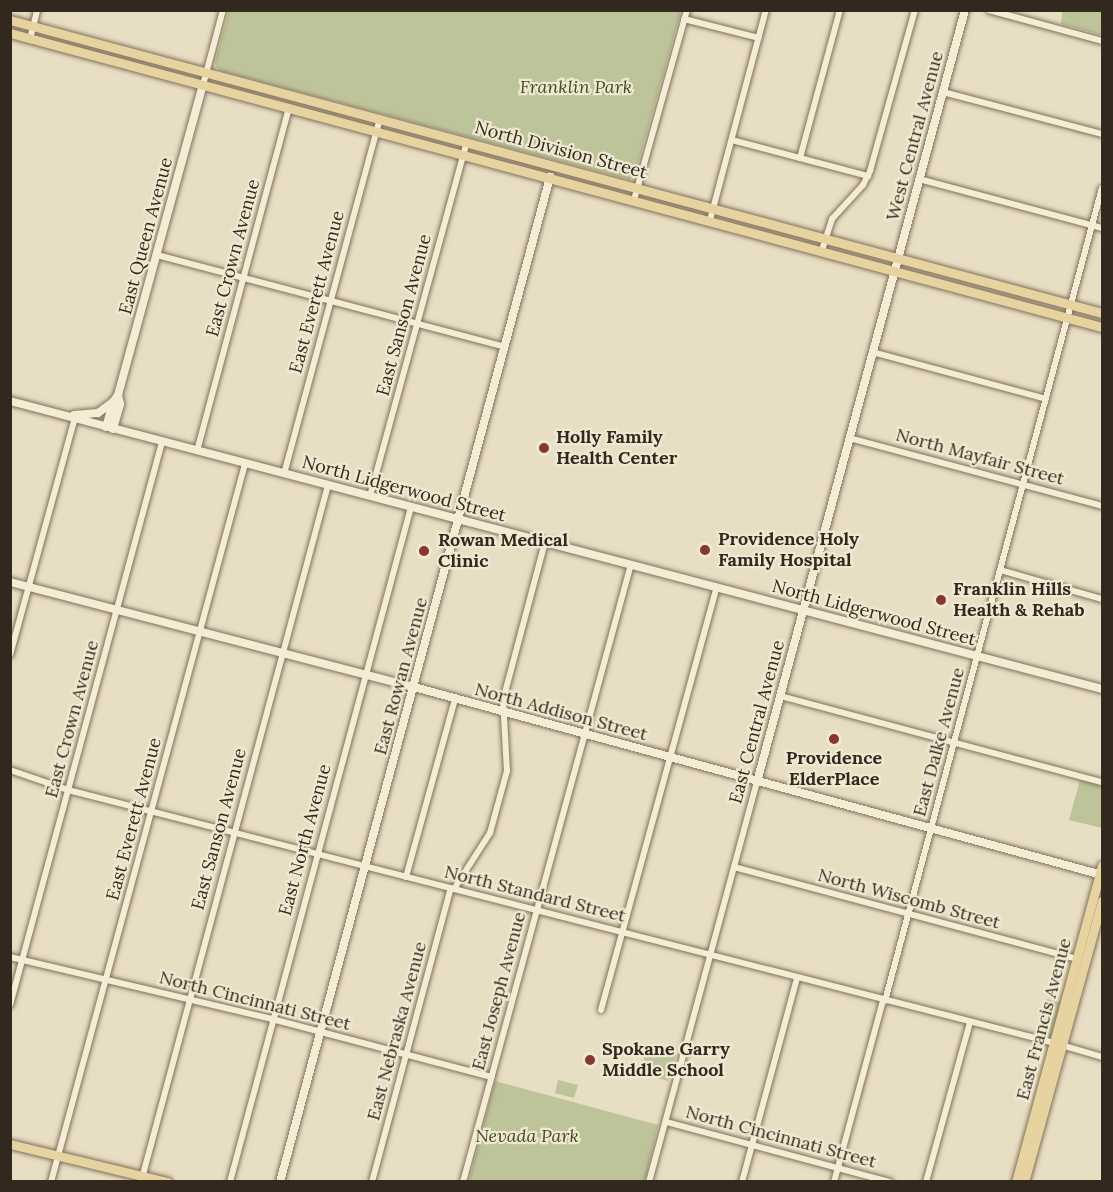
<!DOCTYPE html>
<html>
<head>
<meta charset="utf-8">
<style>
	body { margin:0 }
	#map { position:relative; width:1113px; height:1192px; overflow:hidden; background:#e8dec3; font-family:Lora,serif }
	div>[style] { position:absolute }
	.green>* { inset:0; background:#bec499 }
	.roads { filter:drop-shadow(0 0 2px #80715c) drop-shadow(0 0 2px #80715c) }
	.minor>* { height:6px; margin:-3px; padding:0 3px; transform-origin:3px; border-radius:3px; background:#f4ecd5 }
	.tertiary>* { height:8px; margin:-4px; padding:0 4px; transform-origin:4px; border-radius:4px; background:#f4ecd5 }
	.primary>* { height:9px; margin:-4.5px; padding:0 4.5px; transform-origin:4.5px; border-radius:4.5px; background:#e7d39f }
	.dots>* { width:16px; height:16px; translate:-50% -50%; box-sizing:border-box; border:3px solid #f0e9d2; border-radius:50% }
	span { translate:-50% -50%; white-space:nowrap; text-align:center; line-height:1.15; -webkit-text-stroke:4.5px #f0e9d2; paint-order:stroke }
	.park-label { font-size:18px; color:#414c28; font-style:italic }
	.street-label { font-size:18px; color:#32281e }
	.poi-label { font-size:18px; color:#32281e; font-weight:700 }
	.left { translate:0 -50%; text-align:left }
	.frame { position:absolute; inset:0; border:12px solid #32281e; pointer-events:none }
</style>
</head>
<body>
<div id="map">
	<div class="green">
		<i style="clip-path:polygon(229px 11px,229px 10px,681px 11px,635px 174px,630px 180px,221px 71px,216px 67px,215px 62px)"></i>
		<i style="clip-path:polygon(1062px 11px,1102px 11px,1102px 35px,1061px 24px)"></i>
		<i style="clip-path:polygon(1080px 780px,1102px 786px,1102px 828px,1069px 820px)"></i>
		<i style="clip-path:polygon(1047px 999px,1061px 1002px,1053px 1036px,1050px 1036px,1038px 1034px)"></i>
		<i style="clip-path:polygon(647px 1047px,676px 1055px,668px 1081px,640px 1073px)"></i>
		<i style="clip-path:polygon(558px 1080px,578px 1085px,574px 1098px,555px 1093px)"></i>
		<i style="clip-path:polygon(495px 1081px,658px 1125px,645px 1181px,469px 1181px)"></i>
	</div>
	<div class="roads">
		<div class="minor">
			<i style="left:989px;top:10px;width:117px;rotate:15.3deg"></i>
			<i style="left:684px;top:19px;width:77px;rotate:14.2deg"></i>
			<i style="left:30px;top:39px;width:30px;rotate:-76deg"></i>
			<i style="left:203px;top:85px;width:78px;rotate:-75.1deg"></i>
			<i style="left:943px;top:92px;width:164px;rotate:14.8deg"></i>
			<i style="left:732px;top:140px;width:141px;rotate:14.8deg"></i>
			<i style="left:800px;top:158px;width:153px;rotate:-74.9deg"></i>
			<i style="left:919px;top:179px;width:189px;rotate:15deg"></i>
			<i style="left:634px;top:200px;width:197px;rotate:-74.4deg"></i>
			<i style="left:710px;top:220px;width:217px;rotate:-75.1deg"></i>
			<i style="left:822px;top:250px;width:33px;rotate:-72deg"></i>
			<i style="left:832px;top:219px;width:46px;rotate:-47.6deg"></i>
			<i style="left:863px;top:185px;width:16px;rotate:-63deg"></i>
			<i style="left:870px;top:171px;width:167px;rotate:-74.4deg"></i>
			<i style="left:157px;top:255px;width:359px;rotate:14.8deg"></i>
			<i style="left:872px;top:352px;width:180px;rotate:15.1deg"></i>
			<i style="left:849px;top:438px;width:262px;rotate:15deg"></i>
			<i style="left:197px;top:451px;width:356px;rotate:-75deg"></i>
			<i style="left:284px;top:474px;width:368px;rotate:-74.9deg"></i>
			<i style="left:370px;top:496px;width:367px;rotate:-74.7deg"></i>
			<i style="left:1000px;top:570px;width:106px;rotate:15.9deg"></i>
			<i style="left:10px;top:655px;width:246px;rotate:-74.7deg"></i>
			<i style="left:780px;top:696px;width:333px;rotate:15deg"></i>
			<i style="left:10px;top:770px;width:61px;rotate:19deg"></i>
			<i style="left:68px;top:790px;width:1019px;rotate:14.38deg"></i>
			<i style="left:734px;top:867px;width:355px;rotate:15deg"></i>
			<i style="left:406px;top:877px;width:185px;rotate:-74.6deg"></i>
			<i style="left:454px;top:889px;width:67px;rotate:-57.3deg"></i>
			<i style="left:490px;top:833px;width:64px;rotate:-74.7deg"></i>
			<i style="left:507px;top:771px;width:71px;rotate:-93.2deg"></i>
			<i style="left:503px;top:700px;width:163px;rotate:-75.1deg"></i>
			<i style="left:10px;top:957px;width:269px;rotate:13.3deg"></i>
			<i style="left:272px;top:1019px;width:227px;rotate:14.8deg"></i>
			<i style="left:885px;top:1001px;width:841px;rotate:-75.06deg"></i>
			<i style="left:10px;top:1005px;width:583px;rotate:-74.89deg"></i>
			<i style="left:601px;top:1010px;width:439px;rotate:-74.7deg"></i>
			<i style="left:1061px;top:1045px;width:43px;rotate:16.3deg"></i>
			<i style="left:666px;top:1122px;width:232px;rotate:15deg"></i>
			<i style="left:51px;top:1182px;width:744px;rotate:-74.88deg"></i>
			<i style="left:141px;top:1182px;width:722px;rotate:-74.98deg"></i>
			<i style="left:230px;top:1182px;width:699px;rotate:-74.99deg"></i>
			<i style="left:372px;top:1182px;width:304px;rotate:-75deg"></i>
			<i style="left:463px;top:1182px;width:640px;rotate:-74.79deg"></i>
			<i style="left:649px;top:1182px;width:414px;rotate:-74.9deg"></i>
			<i style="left:742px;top:1182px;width:211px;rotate:-74.9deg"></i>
			<i style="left:834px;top:1182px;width:188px;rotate:-74.9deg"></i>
			<i style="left:926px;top:1182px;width:166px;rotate:-74.6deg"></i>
		</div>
		<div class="tertiary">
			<i style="left:10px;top:401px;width:1129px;rotate:14.77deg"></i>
			<i style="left:74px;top:415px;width:24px;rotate:-5deg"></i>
			<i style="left:98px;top:413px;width:19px;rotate:-36deg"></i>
			<i style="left:106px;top:427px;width:26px;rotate:-74deg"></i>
			<i style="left:113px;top:402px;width:9px;rotate:-54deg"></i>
			<i style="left:118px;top:395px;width:321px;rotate:-74.7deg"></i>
			<i style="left:113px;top:429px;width:26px;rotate:-74deg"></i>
			<i style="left:120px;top:404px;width:9px;rotate:-103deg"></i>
			<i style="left:10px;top:582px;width:417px;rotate:14.6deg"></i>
			<i style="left:414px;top:687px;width:713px;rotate:15.28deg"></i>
			<i style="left:757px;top:782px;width:800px;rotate:-74.92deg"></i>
			<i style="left:280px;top:1182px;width:1041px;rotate:-74.96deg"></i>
		</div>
		<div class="primary">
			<i style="left:10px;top:20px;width:1131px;rotate:15.02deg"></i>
			<i style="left:10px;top:33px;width:1131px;rotate:15.07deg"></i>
			<i style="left:10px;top:1144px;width:162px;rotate:13.6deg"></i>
			<i style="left:1016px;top:1182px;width:328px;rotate:-74.8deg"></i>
			<i style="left:1024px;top:1182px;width:292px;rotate:-74.5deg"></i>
		</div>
	</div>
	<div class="dots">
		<i style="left:544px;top:448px;background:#873634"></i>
		<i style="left:705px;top:550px;background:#873634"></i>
		<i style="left:424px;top:551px;background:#873634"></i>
		<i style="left:941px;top:600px;background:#873634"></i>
		<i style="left:834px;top:739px;background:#873634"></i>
		<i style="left:590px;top:1060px;background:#873634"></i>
	</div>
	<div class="park-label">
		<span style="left:576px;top:87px">Franklin Park</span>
		<span style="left:527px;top:1136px">Nevada Park</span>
	</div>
	<div class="street-label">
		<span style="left:915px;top:136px;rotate:-75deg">West Central Avenue</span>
		<span style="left:561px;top:150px;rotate:15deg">North Division Street</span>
		<span style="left:146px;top:236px;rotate:-75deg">East Queen Avenue</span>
		<span style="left:233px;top:258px;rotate:-75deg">East Crown Avenue</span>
		<span style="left:317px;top:292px;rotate:-75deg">East Everett Avenue</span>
		<span style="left:404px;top:315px;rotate:-75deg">East Sanson Avenue</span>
		<span style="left:980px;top:457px;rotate:15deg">North Mayfair Street</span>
		<span style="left:404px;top:489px;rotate:15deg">North Lidgerwood Street</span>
		<span style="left:874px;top:613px;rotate:15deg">North Lidgerwood Street</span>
		<span style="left:401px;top:676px;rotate:-75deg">East Rowan Avenue</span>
		<span style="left:561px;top:712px;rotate:15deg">North Addison Street</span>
		<span style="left:72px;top:719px;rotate:-75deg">East Crown Avenue</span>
		<span style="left:757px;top:722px;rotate:-75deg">East Central Avenue</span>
		<span style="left:939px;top:742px;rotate:-75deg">East Dalke Avenue</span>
		<span style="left:134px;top:819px;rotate:-75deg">East Everett Avenue</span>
		<span style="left:219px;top:829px;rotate:-75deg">East Sanson Avenue</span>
		<span style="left:305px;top:840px;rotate:-75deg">East North Avenue</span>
		<span style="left:535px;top:894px;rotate:14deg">North Standard Street</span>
		<span style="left:909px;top:899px;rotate:15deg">North Wiscomb Street</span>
		<span style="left:499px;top:991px;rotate:-75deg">East Joseph Avenue</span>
		<span style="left:255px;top:1001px;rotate:14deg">North Cincinnati Street</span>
		<span style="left:1044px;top:1019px;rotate:-75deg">East Francis Avenue</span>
		<span style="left:397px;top:1031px;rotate:-75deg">East Nebraska Avenue</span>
		<span style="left:781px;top:1137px;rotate:15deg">North Cincinnati Street</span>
	</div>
	<div class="poi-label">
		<span class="left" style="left:556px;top:448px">Holly Family<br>Health Center</span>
		<span class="left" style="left:718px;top:550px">Providence Holy<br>Family Hospital</span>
		<span class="left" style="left:438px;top:551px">Rowan Medical<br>Clinic</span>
		<span class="left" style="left:953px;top:600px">Franklin Hills<br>Health &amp; Rehab</span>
		<span style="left:834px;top:769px">Providence<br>ElderPlace</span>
		<span class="left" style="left:602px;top:1060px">Spokane Garry<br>Middle School</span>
	</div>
	<div class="frame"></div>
</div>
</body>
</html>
